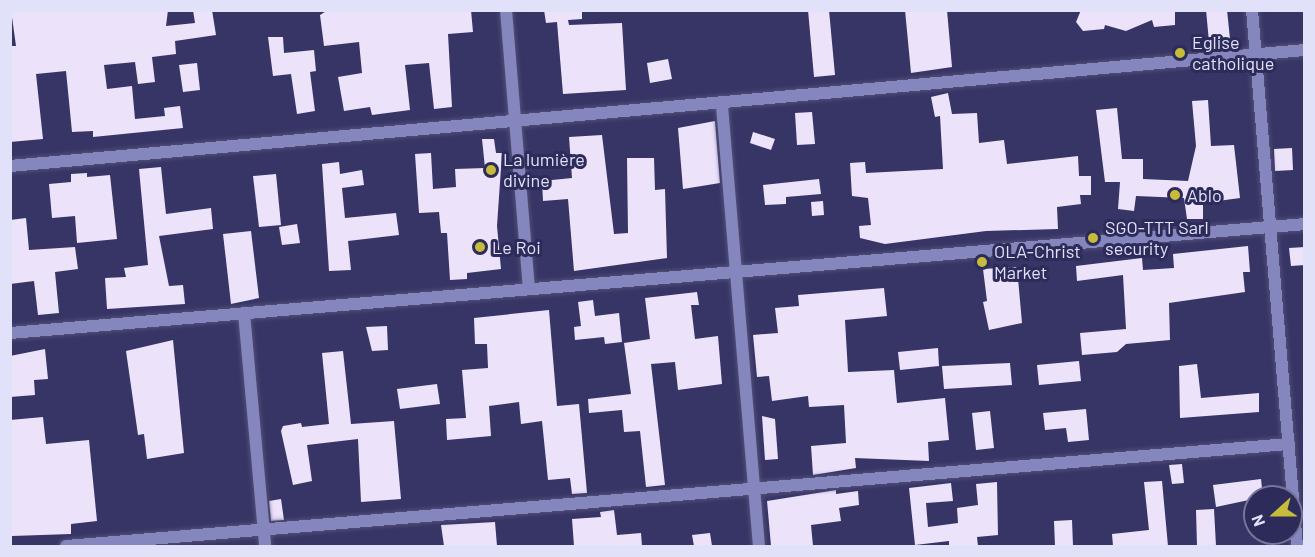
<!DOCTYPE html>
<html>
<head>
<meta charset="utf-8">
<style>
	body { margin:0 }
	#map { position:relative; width:1315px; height:557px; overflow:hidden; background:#373566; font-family:Barlow,sans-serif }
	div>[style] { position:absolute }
	.building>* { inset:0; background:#ece3fb }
	.roads { filter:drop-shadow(0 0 2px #524f77) drop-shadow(0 0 2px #524f77) }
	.minor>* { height:12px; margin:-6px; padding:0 6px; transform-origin:6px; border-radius:6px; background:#8586bd }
	.tertiary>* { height:12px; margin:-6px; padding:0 6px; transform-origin:6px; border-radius:6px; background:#8586bd }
	.dots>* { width:16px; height:16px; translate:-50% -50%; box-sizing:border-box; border:3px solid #2d2b5a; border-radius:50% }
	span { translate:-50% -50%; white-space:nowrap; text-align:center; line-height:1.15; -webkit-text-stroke:6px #2d2b5a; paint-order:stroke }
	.poi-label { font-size:18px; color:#e1e2fa }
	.left { translate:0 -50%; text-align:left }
	.frame { position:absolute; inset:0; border:12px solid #e1e2fa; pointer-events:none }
	.north { position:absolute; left:1243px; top:485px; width:60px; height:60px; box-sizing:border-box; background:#2d2b5a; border:2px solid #75749a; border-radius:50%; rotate:249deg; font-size:16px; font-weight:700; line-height:24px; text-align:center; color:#e1e2fa }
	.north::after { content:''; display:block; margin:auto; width:21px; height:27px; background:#c8bb3b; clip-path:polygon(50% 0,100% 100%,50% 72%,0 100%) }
</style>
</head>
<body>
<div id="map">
	<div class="building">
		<i style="clip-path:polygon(11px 10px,168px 10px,166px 26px,195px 23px,193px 10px,212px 10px,216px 35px,175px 41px,176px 54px,152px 57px,155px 82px,138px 84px,135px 62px,104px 65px,107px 89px,132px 86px,135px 119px,165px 116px,164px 108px,180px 106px,183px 128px,93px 137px,93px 131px,72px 132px,66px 71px,36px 74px,43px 139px,10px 142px,10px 46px,16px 46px)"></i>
		<i style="clip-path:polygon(328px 10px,471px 10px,473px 32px,448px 34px,452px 107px,434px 109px,429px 63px,405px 65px,410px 110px,372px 115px,370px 107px,344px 111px,338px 77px,362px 73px,359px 42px,324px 46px,320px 15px)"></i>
		<i style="clip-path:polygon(544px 10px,582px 10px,582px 19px,568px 20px,569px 25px,622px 23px,626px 90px,563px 94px,557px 22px,546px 23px)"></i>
		<i style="clip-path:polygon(808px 10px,829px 10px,835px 75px,814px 77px)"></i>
		<i style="clip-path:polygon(905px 10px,947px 10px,952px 67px,911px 73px)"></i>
		<i style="clip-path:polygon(1081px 10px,1175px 10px,1175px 25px,1154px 27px,1152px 20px,1126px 31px,1105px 25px,1104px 29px,1083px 31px,1076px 22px)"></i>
		<i style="clip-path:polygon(1206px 10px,1227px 10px,1230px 39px,1209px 42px)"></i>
		<i style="clip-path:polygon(268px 37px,283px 37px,284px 53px,314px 50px,316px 71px,310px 72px,315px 111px,297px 114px,291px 74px,273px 76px)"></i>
		<i style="clip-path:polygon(668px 59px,672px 79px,650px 83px,647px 63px)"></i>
		<i style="clip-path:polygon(197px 63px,200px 90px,183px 92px,179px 65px)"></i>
		<i style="clip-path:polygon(948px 93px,952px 114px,977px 113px,979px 143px,1004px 140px,1007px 164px,1078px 156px,1079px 176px,1091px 176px,1091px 195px,1080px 195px,1081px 204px,1057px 207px,1058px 229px,986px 231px,885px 244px,860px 238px,859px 226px,871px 225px,868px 198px,852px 196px,850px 163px,865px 162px,866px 173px,943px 169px,940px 116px,935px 117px,931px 97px)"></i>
		<i style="clip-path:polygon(1208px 100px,1211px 146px,1234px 145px,1240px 198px,1203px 203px,1203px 219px,1187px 219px,1184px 198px,1136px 196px,1134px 211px,1118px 209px,1120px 182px,1105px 182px,1096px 110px,1117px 108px,1122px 159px,1143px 159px,1143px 179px,1188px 181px,1196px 146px,1192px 101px)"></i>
		<i style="clip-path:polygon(812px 112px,815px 144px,797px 145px,795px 113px)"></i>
		<i style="clip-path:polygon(715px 121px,720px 183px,683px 189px,678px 128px)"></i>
		<i style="clip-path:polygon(753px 132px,775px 139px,771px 150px,750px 143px)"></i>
		<i style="clip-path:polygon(602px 135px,614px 234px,628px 233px,627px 158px,654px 158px,655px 190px,665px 189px,667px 258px,574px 271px,568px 199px,543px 201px,542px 181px,572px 178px,569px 137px)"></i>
		<i style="clip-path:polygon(482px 139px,494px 139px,496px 153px,502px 153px,497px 226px,501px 269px,467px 273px,467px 279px,450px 280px,447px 233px,441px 233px,439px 212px,419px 213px,415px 154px,431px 153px,433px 189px,456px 187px,455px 169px,485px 168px)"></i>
		<i style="clip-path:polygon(1292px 148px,1293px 170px,1275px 171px,1274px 149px)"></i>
		<i style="clip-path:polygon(339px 162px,340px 174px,362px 170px,364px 185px,342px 188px,345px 218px,396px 213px,399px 235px,348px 241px,351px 270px,329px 271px,322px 164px)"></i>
		<i style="clip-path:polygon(161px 167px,166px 214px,211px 208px,213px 229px,159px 236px,169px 286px,183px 285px,185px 304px,107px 309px,105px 278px,126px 277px,124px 268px,148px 265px,139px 169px)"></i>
		<i style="clip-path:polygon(87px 173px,87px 177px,110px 175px,117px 239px,77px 243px,75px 216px,52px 218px,49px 184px,71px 182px,71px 174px)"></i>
		<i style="clip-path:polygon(276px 174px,281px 225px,259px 227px,253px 176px)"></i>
		<i style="clip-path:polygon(819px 179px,821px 194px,786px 197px,786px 204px,765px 205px,763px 185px)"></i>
		<i style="clip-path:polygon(823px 201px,824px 215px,812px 216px,811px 202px)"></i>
		<i style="clip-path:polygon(26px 218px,29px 250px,75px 247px,78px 269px,55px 272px,59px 313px,38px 315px,34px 281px,10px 284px,10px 220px)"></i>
		<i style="clip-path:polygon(297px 224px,300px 243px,282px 245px,279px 227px)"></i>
		<i style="clip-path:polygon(251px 231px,259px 298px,231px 304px,223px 234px)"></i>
		<i style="clip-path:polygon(1248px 246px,1250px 272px,1243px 272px,1245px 292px,1169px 303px,1170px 340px,1126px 344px,1117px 352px,1082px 355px,1080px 333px,1126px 329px,1123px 275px,1077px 281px,1076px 266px,1142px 258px,1143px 270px,1174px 268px,1173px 254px)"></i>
		<i style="clip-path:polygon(1305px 247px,1305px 265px,1291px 266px,1289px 248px)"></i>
		<i style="clip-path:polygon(1017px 267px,1022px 323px,989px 330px,983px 302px,987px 301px,983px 269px)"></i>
		<i style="clip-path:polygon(884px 288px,887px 316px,845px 320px,848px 372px,894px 370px,897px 403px,945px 398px,949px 440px,928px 442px,929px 461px,855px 458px,856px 468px,813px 475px,811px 446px,846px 443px,844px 405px,809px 407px,808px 396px,772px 401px,769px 376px,757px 377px,753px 335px,778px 333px,775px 308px,799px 306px,798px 295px)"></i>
		<i style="clip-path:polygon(697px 292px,699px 305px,691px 305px,695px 339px,718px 336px,722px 384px,678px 390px,675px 362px,651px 364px,665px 485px,646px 487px,640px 431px,624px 432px,622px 410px,589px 413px,588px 399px,631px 394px,624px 343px,650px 339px,645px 298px)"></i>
		<i style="clip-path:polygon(593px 300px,595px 316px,619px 313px,622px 342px,605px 344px,604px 337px,575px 340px,574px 327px,581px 326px,578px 302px)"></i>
		<i style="clip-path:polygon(549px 310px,557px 406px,579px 404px,587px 493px,572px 494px,570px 478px,548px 480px,542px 421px,521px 424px,519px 402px,489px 406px,491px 436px,447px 440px,446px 419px,466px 418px,462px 370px,488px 368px,487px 344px,475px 344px,474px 318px)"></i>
		<i style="clip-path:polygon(387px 326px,388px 350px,372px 351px,366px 327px)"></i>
		<i style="clip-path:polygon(173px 340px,184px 453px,147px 459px,144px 434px,138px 435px,126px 351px)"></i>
		<i style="clip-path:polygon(938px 348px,939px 366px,900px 370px,898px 352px)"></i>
		<i style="clip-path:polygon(45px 349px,48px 379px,34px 380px,35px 395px,10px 397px,10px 356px)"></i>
		<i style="clip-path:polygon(343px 351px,351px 424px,394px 421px,401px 499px,361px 502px,358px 439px,307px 445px,312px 481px,293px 485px,281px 431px,283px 426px,301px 423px,302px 427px,329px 424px,322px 353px)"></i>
		<i style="clip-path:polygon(1079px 361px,1081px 381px,1039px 385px,1037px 365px)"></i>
		<i style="clip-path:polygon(1010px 363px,1012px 385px,944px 389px,942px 366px)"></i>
		<i style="clip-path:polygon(1197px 364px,1201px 398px,1259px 393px,1259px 412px,1180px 418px,1179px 366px)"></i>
		<i style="clip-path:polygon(437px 384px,440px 404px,400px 409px,397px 389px)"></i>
		<i style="clip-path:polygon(1086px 409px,1089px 440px,1068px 442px,1066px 428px,1045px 430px,1043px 413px)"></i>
		<i style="clip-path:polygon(990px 411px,994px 448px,976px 450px,972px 413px)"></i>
		<i style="clip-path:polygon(762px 416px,775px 419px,778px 459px,765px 460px)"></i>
		<i style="clip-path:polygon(43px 417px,46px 444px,89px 440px,97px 521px,71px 524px,71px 534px,12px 536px,10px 420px)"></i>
		<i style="clip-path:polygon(1182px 464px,1184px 483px,1172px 484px,1169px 465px)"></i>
		<i style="clip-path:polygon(1261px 479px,1263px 497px,1216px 507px,1213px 485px)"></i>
		<i style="clip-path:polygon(1162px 481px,1168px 546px,1113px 546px,1112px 534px,1149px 530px,1144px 482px)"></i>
		<i style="clip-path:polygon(997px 482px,998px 535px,977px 537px,978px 546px,949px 546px,949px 541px,915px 545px,909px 488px,951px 483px,953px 501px,926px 503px,928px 527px,958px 523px,957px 508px,978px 505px,976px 484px)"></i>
		<i style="clip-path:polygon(836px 490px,836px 494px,858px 491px,859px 505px,839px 508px,841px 521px,811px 525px,813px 546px,771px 546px,767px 501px)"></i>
		<i style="clip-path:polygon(281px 499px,284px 520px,271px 521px,269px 501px)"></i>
		<i style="clip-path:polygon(1214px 509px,1216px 546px,1197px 546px,1196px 510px)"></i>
		<i style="clip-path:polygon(614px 510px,617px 535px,641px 533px,642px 546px,574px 546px,572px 519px,601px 517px,600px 512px)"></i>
		<i style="clip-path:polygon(1072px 520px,1073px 546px,1055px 546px,1054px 521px)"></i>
		<i style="clip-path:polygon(495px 522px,497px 546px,444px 546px,441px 525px)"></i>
		<i style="clip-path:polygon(710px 533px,712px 546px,694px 546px,692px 535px)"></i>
	</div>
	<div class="roads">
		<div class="minor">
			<i style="left:506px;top:10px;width:280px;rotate:85.3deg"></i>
			<i style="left:1252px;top:10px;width:538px;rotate:85.2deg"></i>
			<i style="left:722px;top:106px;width:442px;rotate:85.2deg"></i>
			<i style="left:10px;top:166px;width:1299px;rotate:-5.12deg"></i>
			<i style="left:244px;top:313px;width:234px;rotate:84.8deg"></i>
			<i style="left:66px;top:546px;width:1227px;rotate:-4.77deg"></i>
		</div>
		<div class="tertiary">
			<i style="left:10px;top:333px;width:1299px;rotate:-4.81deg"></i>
		</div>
	</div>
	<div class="dots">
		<i style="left:1180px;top:53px;background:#c8bb3b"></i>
		<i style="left:491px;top:170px;background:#c8bb3b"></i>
		<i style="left:1175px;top:195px;background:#c8bb3b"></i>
		<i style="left:1093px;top:238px;background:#c8bb3b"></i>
		<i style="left:480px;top:247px;background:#c8bb3b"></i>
		<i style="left:982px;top:262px;background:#c8bb3b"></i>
	</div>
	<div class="poi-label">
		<span class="left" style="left:1192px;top:53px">Eglise<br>catholique</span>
		<span class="left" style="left:503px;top:170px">La lumière<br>divine</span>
		<span class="left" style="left:1187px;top:195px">Ablo</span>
		<span class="left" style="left:1105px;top:238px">SGO-TTT Sarl<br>security</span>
		<span class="left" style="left:492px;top:247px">Le Roi</span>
		<span class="left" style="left:994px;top:262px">OLA-Christ<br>Market</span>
	</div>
	<div class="frame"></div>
	<div class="north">N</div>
</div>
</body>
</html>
